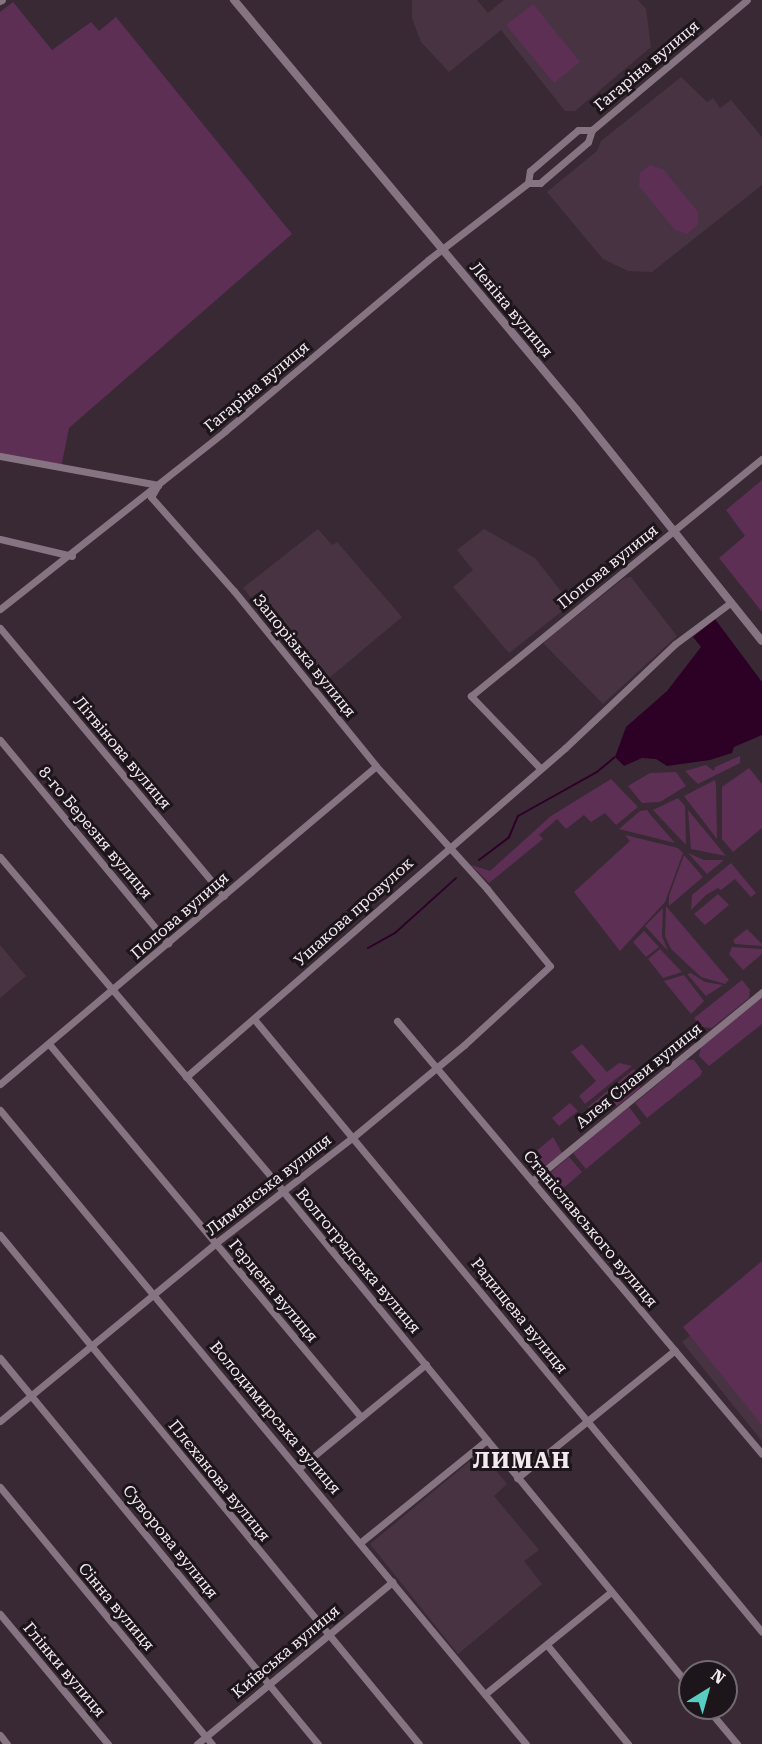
<!DOCTYPE html>
<html>
<head>
<meta charset="utf-8">
<style>
	body { margin:0 }
	#map { position:relative; width:762px; height:1744px; overflow:hidden; background:#392935; font-family:"Roboto Serif",serif }
	div>[style] { position:absolute }
	.built>* { inset:0; background:#483343 }
	.green>* { inset:0; background:#5d2f54 }
	.water>* { inset:0; background:#2d0026 }
	.stream>* { height:2px; margin:-1px; padding:0 1px; transform-origin:1px; border-radius:1px; background:#2d0026 }
	.minor>* { height:7px; margin:-3.5px; padding:0 3.5px; transform-origin:3.5px; border-radius:3.5px; background:#877482 }
	.tertiary>* { height:8px; margin:-4px; padding:0 4px; transform-origin:4px; border-radius:4px; background:#877482 }
	span { translate:-50% -50%; white-space:nowrap; text-align:center; line-height:1.15; -webkit-text-stroke:6px #1c151a; paint-order:stroke }
	.street-label { font-size:16px; color:#f4e9f1 }
	.district-label { font-size:22px; color:#f4e9f1; font-weight:700; letter-spacing:1.5px }
	.north { position:absolute; left:678px; top:1660px; width:60px; height:60px; box-sizing:border-box; background:#1c151a; border:2px solid #726a70; border-radius:50%; rotate:37deg; font-size:16px; font-weight:700; line-height:24px; text-align:center; color:#f4e9f1 }
	.north::after { content:''; display:block; margin:auto; width:21px; height:27px; background:#57cec1; clip-path:polygon(50% 0,100% 100%,50% 72%,0 100%) }
</style>
</head>
<body>
<div id="map">
	<div class="built">
		<i style="clip-path:polygon(412px 0,477px 0,488px 13px,504px 0,638px 0,646px 9px,651px 47px,575px 111px,565px 111px,501px 30px,449px 72px,421px 42px,412px 18px)"></i>
		<i style="clip-path:polygon(681px 77px,707px 102px,713px 98px,720px 108px,731px 100px,762px 137px,762px 185px,652px 272px,628px 271px,603px 259px,547px 192px,597px 151px,601px 141px)"></i>
		<i style="clip-path:polygon(318px 529px,332px 545px,337px 542px,402px 617px,323px 683px,243px 588px)"></i>
		<i style="clip-path:polygon(484px 529px,535px 558px,571px 604px,509px 653px,453px 587px,473px 570px,457px 550px)"></i>
		<i style="clip-path:polygon(631px 577px,677px 636px,603px 704px,543px 643px,624px 578px)"></i>
		<i style="clip-path:polygon(0 945px,26px 976px,0 998px)"></i>
		<i style="clip-path:polygon(762px 1278px,762px 1441px,682px 1342px)"></i>
		<i style="clip-path:polygon(481px 1452px,507px 1484px,494px 1496px,539px 1550px,524px 1561px,542px 1584px,458px 1654px,370px 1544px)"></i>
	</div>
	<div class="green">
		<i style="clip-path:polygon(13px 2px,52px 50px,91px 22px,99px 31px,116px 17px,292px 234px,69px 428px,61px 468px,0 456px,0 12px)"></i>
		<i style="clip-path:polygon(533px 4px,580px 62px,554px 83px,506px 25px)"></i>
		<i style="clip-path:polygon(650px 165px,663px 169px,698px 212px,698px 225px,687px 234px,675px 230px,639px 186px,640px 173px)"></i>
		<i style="clip-path:polygon(762px 480px,762px 612px,719px 558px,745px 536px,726px 510px)"></i>
		<i style="clip-path:polygon(740px 756px,740px 763px,698px 784px,685px 771px,706px 765px,714px 771px,715px 767px)"></i>
		<i style="clip-path:polygon(749px 768px,762px 784px,762px 828px,733px 852px,722px 839px,722px 787px)"></i>
		<i style="clip-path:polygon(676px 772px,686px 786px,660px 802px,642px 803px,628px 786px,650px 773px)"></i>
		<i style="clip-path:polygon(611px 779px,638px 807px,616px 825px,605px 813px,591px 822px,584px 815px,566px 829px,557px 819px,539px 835px,543px 839px,489px 883px,471px 865px,490px 871px,551px 816px)"></i>
		<i style="clip-path:polygon(715px 780px,716px 786px,717px 839px,684px 796px)"></i>
		<i style="clip-path:polygon(678px 798px,685px 806px,686px 845px,653px 810px)"></i>
		<i style="clip-path:polygon(647px 810px,649px 813px,675px 843px,619px 829px,640px 811px)"></i>
		<i style="clip-path:polygon(688px 810px,726px 856px,691px 849px)"></i>
		<i style="clip-path:polygon(625px 835px,678px 848px,683px 853px,665px 902px,620px 951px,574px 892px,630px 841px)"></i>
		<i style="clip-path:polygon(688px 853px,704px 860px,724px 860px,707px 874px)"></i>
		<i style="clip-path:polygon(684px 855px,703px 877px,669px 906px,669px 896px)"></i>
		<i style="clip-path:polygon(731px 863px,756px 893px,751px 897px,735px 879px,721px 890px,718px 888px,706px 895px,691px 910px,692px 895px)"></i>
		<i style="clip-path:polygon(718px 894px,729px 905px,705px 925px,694px 914px)"></i>
		<i style="clip-path:polygon(666px 906px,729px 980px,725px 984px,701px 977px,671px 949px,665px 936px)"></i>
		<i style="clip-path:polygon(663px 908px,662px 936px,668px 951px,645px 926px)"></i>
		<i style="clip-path:polygon(747px 929px,762px 944px,762px 946px,735px 944px,733px 940px)"></i>
		<i style="clip-path:polygon(644px 931px,659px 947px,646px 957px,633px 942px)"></i>
		<i style="clip-path:polygon(732px 947px,762px 949px,762px 954px,743px 970px,729px 954px)"></i>
		<i style="clip-path:polygon(660px 949px,682px 972px,663px 978px,648px 959px)"></i>
		<i style="clip-path:polygon(691px 973px,705px 982px,723px 985px,706px 996px,687px 974px)"></i>
		<i style="clip-path:polygon(684px 975px,704px 1001px,691px 1014px,664px 981px)"></i>
		<i style="clip-path:polygon(742px 980px,750px 990px,749px 998px,712px 1028px,701px 1027px,694px 1018px)"></i>
		<i style="clip-path:polygon(762px 997px,762px 1024px,709px 1066px,699px 1056px,701px 1047px)"></i>
		<i style="clip-path:polygon(582px 1044px,607px 1072px,619px 1063px,632px 1066px,585px 1104px,579px 1096px,596px 1081px,571px 1052px)"></i>
		<i style="clip-path:polygon(686px 1060px,694px 1060px,702px 1071px,701px 1075px,647px 1118px,635px 1103px)"></i>
		<i style="clip-path:polygon(634px 1069px,642px 1081px,639px 1089px,617px 1106px,608px 1101px,594px 1113px,588px 1107px)"></i>
		<i style="clip-path:polygon(570px 1103px,578px 1111px,559px 1126px,552px 1118px)"></i>
		<i style="clip-path:polygon(629px 1107px,641px 1123px,586px 1169px,573px 1153px)"></i>
		<i style="clip-path:polygon(553px 1137px,562px 1153px,540px 1170px,528px 1158px)"></i>
		<i style="clip-path:polygon(569px 1157px,582px 1172px,559px 1192px,545px 1177px)"></i>
		<i style="clip-path:polygon(762px 1261px,762px 1425px,683px 1327px)"></i>
	</div>
	<div class="water">
		<i style="clip-path:polygon(715px 619px,762px 682px,762px 735px,734px 747px,732px 753px,710px 760px,667px 766px,656px 759px,642px 758px,624px 766px,615px 757px,626px 727px,667px 691px,701px 647px,693px 637px)"></i>
	</div>
	<div class="stream">
		<i style="left:479px;top:860px;width:38px;rotate:-37deg"></i>
		<i style="left:509px;top:837px;width:23px;rotate:-67deg"></i>
		<i style="left:518px;top:816px;width:90px;rotate:-29.1deg"></i>
		<i style="left:597px;top:772px;width:23px;rotate:-40deg"></i>
		<i style="left:368px;top:948px;width:31px;rotate:-29deg"></i>
		<i style="left:395px;top:933px;width:82px;rotate:-42deg"></i>
	</div>
	<div class="minor">
		<i style="left:0;top:1px;width:2px;rotate:-27deg"></i>
		<i style="left:528px;top:183px;width:12px;rotate:-81deg"></i>
		<i style="left:530px;top:171px;width:63px;rotate:-40.5deg"></i>
		<i style="left:578px;top:130px;width:14px"></i>
		<i style="left:0;top:456px;width:161px;rotate:10.4deg"></i>
		<i style="left:158px;top:485px;width:14px;rotate:120deg"></i>
		<i style="left:151px;top:497px;width:125px;rotate:48.6deg"></i>
		<i style="left:234px;top:591px;width:225px;rotate:50.9deg"></i>
		<i style="left:376px;top:766px;width:166px;rotate:47.9deg"></i>
		<i style="left:487px;top:889px;width:99px;rotate:50.7deg"></i>
		<i style="left:550px;top:966px;width:117px;rotate:137.4deg"></i>
		<i style="left:464px;top:1045px;width:144px;rotate:140.3deg"></i>
		<i style="left:353px;top:1137px;width:173px;rotate:142.3deg"></i>
		<i style="left:216px;top:1243px;width:280px;rotate:140.5deg"></i>
		<i style="left:0;top:539px;width:74px;rotate:13.3deg"></i>
		<i style="left:0;top:609px;width:287px;rotate:-38.3deg"></i>
		<i style="left:225px;top:431px;width:265px;rotate:-40.1deg"></i>
		<i style="left:428px;top:260px;width:126px;rotate:-37.6deg"></i>
		<i style="left:528px;top:183px;width:12px"></i>
		<i style="left:540px;top:183px;width:63px;rotate:-40.5deg"></i>
		<i style="left:588px;top:142px;width:13px;rotate:-72deg"></i>
		<i style="left:592px;top:130px;width:202px;rotate:-40deg"></i>
		<i style="left:0;top:628px;width:349px;rotate:50.1deg"></i>
		<i style="left:0;top:740px;width:264px;rotate:50.4deg"></i>
		<i style="left:540px;top:768px;width:100px;rotate:-133.8deg"></i>
		<i style="left:471px;top:696px;width:375px;rotate:-39.2deg"></i>
		<i style="left:0;top:857px;width:436px;rotate:49.7deg"></i>
		<i style="left:282px;top:1190px;width:643px;rotate:50.62deg"></i>
		<i style="left:254px;top:1019px;width:796px;rotate:50.35deg"></i>
		<i style="left:397px;top:1021px;width:566px;rotate:49.87deg"></i>
		<i style="left:49px;top:1044px;width:486px;rotate:50.1deg"></i>
		<i style="left:186px;top:1077px;width:502px;rotate:-40.96deg"></i>
		<i style="left:565px;top:748px;width:151px;rotate:-43.4deg"></i>
		<i style="left:675px;top:644px;width:69px;rotate:-36.7deg"></i>
		<i style="left:0;top:1084px;width:492px;rotate:-40.2deg"></i>
		<i style="left:0;top:1110px;width:824px;rotate:50.32deg"></i>
		<i style="left:532px;top:1181px;width:298px;rotate:-39.4deg"></i>
		<i style="left:0;top:1235px;width:659px;rotate:50.54deg"></i>
		<i style="left:0;top:1358px;width:500px;rotate:50.52deg"></i>
		<i style="left:299px;top:1468px;width:164px;rotate:-39.3deg"></i>
		<i style="left:517px;top:1478px;width:203px;rotate:-39deg"></i>
		<i style="left:0;top:1487px;width:333px;rotate:50.5deg"></i>
		<i style="left:361px;top:1542px;width:162px;rotate:-39deg"></i>
		<i style="left:0;top:1614px;width:169px;rotate:50.3deg"></i>
		<i style="left:547px;top:1645px;width:128px;rotate:50.7deg"></i>
		<i style="left:485px;top:1694px;width:162px;rotate:-39deg"></i>
		<i style="left:707px;top:1708px;width:47px;rotate:50.2deg"></i>
		<i style="left:0;top:1735px;width:11px;rotate:52deg"></i>
		<i style="left:197px;top:1744px;width:254px;rotate:-39.7deg"></i>
	</div>
	<div class="tertiary">
		<i style="left:234px;top:0;width:533px;rotate:50.1deg"></i>
		<i style="left:576px;top:409px;width:297px;rotate:51.3deg"></i>
	</div>
	<div class="street-label">
		<span style="left:647px;top:66px;rotate:-40deg">Гагаріна вулиця</span>
		<span style="left:511px;top:310px;rotate:50deg">Леніна вулиця</span>
		<span style="left:257px;top:387px;rotate:-40deg">Гагаріна вулиця</span>
		<span style="left:608px;top:567px;rotate:-39deg">Попова вулиця</span>
		<span style="left:304px;top:656px;rotate:51deg">Запорізька вулиця</span>
		<span style="left:122px;top:753px;rotate:50deg">Літвінова вулиця</span>
		<span style="left:95px;top:833px;rotate:50deg">8-го Березня вулиця</span>
		<span style="left:354px;top:912px;rotate:-42deg">Ушакова провулок</span>
		<span style="left:180px;top:916px;rotate:-41deg">Попова вулиця</span>
		<span style="left:639px;top:1076px;rotate:-39deg">Алея Слави вулиця</span>
		<span style="left:269px;top:1185px;rotate:-38deg">Лиманська вулиця</span>
		<span style="left:590px;top:1229px;rotate:50deg">Станіславського вулиця</span>
		<span style="left:358px;top:1261px;rotate:50deg">Волгоградська вулиця</span>
		<span style="left:273px;top:1291px;rotate:50deg">Герцена вулиця</span>
		<span style="left:519px;top:1316px;rotate:51deg">Радищева вулиця</span>
		<span style="left:275px;top:1418px;rotate:50deg">Володимирська вулиця</span>
		<span style="left:219px;top:1481px;rotate:51deg">Плєханова вулиця</span>
		<span style="left:170px;top:1542px;rotate:51deg">Суворова вулиця</span>
		<span style="left:116px;top:1607px;rotate:50deg">Сінна вулиця</span>
		<span style="left:286px;top:1652px;rotate:-40deg">Київська вулиця</span>
		<span style="left:64px;top:1670px;rotate:50deg">Глінки вулиця</span>
	</div>
	<div class="district-label">
		<span style="left:522px;top:1461px">ЛИМАН</span>
	</div>
	<div class="north">N</div>
</div>
</body>
</html>
